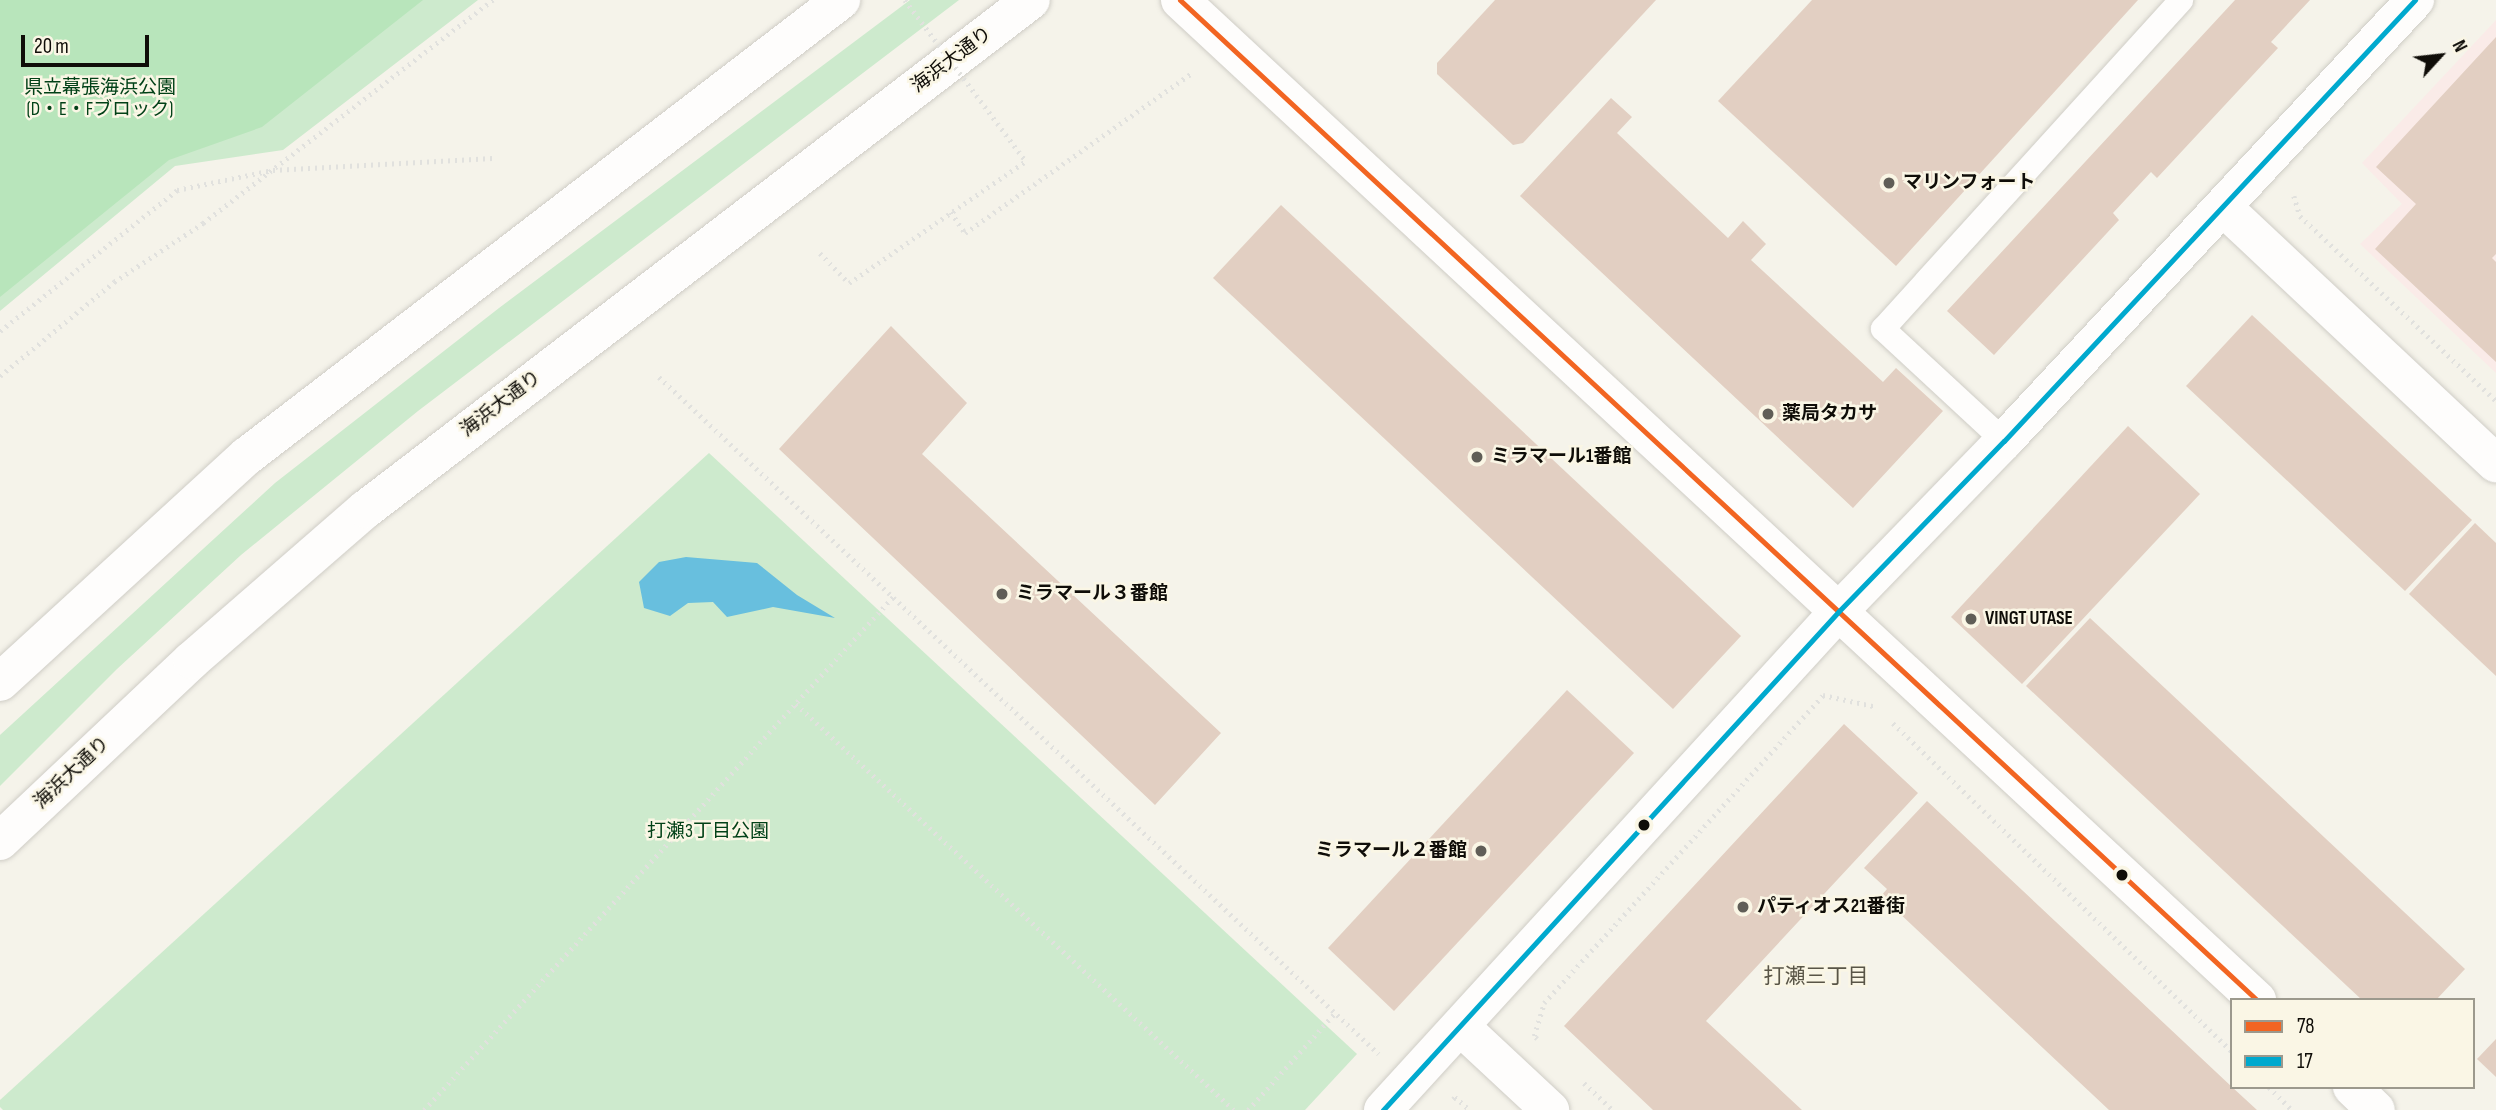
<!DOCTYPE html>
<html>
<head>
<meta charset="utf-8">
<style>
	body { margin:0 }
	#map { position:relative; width:2496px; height:1110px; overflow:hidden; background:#f5f3ea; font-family:"Sofia Sans Condensed","Noto Sans JP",sans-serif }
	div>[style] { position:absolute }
	.education>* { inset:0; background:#faebe8 }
	.green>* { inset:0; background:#cdeacd }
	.forest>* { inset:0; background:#b8e5bb }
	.water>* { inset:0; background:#68bfde }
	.building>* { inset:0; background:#e2cfc2 }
	.path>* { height:4.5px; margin-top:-2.25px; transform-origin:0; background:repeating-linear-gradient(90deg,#e1e1de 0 2px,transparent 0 7px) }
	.roads { filter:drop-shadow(0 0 2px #cfcdc6) drop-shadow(0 0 2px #cfcdc6) }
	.lane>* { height:24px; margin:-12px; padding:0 12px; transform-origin:12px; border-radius:12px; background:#fefdfc }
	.secondary>* { height:38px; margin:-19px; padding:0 19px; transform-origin:19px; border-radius:19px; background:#fefdfc }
	.path-bridge>* { height:4.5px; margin-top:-2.25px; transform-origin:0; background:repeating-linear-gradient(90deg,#e1e1de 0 2px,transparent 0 7px) }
	.bus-1>* { height:5px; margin:-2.5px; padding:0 2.5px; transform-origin:2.5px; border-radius:2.5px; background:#f26522 }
	.bus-2>* { height:5px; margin:-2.5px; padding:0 2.5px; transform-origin:2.5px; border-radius:2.5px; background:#00a9ce }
	.dots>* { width:19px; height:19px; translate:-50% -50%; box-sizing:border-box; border:4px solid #faf6e5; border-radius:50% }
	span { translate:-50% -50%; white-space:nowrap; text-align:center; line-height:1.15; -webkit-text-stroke:5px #faf6e5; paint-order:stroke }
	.street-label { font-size:19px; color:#0f0d08 }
	.park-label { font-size:19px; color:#014117 }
	.poi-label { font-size:19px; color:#0f0d08; font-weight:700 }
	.left { translate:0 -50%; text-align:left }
	.right { translate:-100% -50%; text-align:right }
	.neighbourhood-label { font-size:21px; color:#595547 }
	.legend { position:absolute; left:2230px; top:998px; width:245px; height:91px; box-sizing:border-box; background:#faf6e5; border:2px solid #9c998d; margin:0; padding:9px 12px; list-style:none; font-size:21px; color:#0f0d08 }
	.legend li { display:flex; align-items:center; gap:14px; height:35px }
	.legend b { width:35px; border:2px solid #9c998d }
	.north { position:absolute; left:2405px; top:21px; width:70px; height:70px; -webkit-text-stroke:5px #faf6e5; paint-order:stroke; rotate:63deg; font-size:19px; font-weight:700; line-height:28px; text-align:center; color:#0f0d08 }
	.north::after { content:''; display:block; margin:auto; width:24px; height:32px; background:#0f0d08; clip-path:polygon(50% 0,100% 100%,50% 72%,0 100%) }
	.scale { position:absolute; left:21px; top:35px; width:128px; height:32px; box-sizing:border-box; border:4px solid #0f0d08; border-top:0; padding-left:9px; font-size:21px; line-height:24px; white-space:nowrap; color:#0f0d08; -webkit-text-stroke:5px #faf6e5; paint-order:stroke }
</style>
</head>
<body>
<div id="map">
	<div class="education">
		<i style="clip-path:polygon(2496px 20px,2496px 373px,2360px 244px,2402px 204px,2362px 163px)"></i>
	</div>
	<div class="green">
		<i style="clip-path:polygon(0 0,478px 0,283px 150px,175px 166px,0 311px)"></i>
		<i style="clip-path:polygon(910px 0,959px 0,418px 411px,241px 555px,117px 669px,0 786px,0 735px,275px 483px,499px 308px)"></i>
		<i style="clip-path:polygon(709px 453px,1357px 1054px,1305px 1110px,3px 1110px,0 1107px,0 1100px)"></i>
	</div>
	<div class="forest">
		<i style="clip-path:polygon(0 0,423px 0,262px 127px,169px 160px,0 297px)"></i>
	</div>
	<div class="water">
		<i style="clip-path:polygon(686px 557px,757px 563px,797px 595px,835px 618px,773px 607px,727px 617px,713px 602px,688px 603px,670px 616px,644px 608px,639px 582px,659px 562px)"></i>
	</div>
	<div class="building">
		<i style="clip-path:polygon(1495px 0,1656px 0,1523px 143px,1513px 145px,1437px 74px,1437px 63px)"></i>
		<i style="clip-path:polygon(1812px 0,2138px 0,1896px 266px,1718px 101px)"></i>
		<i style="clip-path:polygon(2235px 0,2310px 0,2271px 42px,2278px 48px,2157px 178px,2151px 172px,2113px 213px,2119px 220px,1994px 355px,1947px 311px)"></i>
		<i style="clip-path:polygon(2496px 37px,2496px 254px,2492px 258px,2496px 262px,2496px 362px,2375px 249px,2416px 204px,2376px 167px)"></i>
		<i style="clip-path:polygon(1611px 98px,1632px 117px,1617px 133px,1728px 238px,1743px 221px,1766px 244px,1751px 260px,1883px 382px,1896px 368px,1943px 411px,1853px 508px,1520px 196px)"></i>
		<i style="clip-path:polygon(1281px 205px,1741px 636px,1673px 709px,1213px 278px)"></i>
		<i style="clip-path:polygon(2252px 315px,2472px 520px,2405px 591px,2186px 386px)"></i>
		<i style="clip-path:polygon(891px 326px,967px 403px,922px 454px,1221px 733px,1155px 805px,779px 449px)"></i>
		<i style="clip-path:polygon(2128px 426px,2200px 494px,2022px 684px,1951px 617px)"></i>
		<i style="clip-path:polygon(2475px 523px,2496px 543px,2496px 676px,2409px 594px)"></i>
		<i style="clip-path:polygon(2090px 618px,2465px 969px,2436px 1000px,2362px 1000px,2026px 686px)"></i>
		<i style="clip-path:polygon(1567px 690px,1634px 753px,1394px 1011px,1328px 948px)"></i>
		<i style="clip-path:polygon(1844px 724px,1918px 793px,1706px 1021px,1802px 1110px,1653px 1110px,1564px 1026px)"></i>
		<i style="clip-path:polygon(1927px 801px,2232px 1087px,2257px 1110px,2109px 1110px,1881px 896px,1887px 889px,1864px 868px)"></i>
		<i style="clip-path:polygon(2496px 1039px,2496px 1077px,2477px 1059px)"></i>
	</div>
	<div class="path">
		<i style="left:2294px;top:196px;width:21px;rotate:73deg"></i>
		<i style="left:2300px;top:216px;width:270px;rotate:43.3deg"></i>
		<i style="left:951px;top:212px;width:25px;rotate:56deg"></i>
		<i style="left:965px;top:233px;width:276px;rotate:-35.2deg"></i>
		<i style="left:820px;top:253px;width:42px;rotate:46deg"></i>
		<i style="left:849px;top:283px;width:215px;rotate:-34.6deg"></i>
		<i style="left:0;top:331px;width:226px;rotate:-38.5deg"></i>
		<i style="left:177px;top:190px;width:98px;rotate:-11.8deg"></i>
		<i style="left:273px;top:170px;width:220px;rotate:-3.1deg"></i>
		<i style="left:0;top:376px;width:148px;rotate:-39.5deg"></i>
		<i style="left:114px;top:282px;width:107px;rotate:-33.5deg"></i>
		<i style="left:203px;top:223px;width:366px;rotate:-37.6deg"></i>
		<i style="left:659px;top:377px;width:988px;rotate:43.24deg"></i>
		<i style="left:796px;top:704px;width:597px;rotate:42.83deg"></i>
		<i style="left:1893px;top:723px;width:472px;rotate:44.1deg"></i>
		<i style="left:1537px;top:1039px;width:4px;rotate:-135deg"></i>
		<i style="left:1534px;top:1036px;width:34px;rotate:-73deg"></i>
		<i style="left:1544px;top:1003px;width:416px;rotate:-47.8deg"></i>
		<i style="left:1823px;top:695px;width:55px;rotate:12.5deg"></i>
		<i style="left:1584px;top:1083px;width:40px;rotate:43deg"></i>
		<i style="left:2269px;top:1087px;width:33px;rotate:45deg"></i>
		<i style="left:1453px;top:1099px;width:3px;rotate:-45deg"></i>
		<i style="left:1455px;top:1097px;width:20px;rotate:41deg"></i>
		<i style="left:424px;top:1110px;width:695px;rotate:-47.57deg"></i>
		<i style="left:1248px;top:1110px;width:130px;rotate:-48.1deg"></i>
	</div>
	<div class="roads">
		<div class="lane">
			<i style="left:2004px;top:441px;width:165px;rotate:-137.2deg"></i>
			<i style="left:1883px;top:329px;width:444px;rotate:-47.8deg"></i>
		</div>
		<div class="secondary">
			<i style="left:1180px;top:0;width:1470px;rotate:42.88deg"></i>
			<i style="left:2224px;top:208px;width:373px;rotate:43.2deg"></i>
			<i style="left:0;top:682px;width:335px;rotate:-42.5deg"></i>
			<i style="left:247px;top:456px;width:749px;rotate:-37.51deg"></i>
			<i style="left:0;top:841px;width:264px;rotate:-43.3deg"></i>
			<i style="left:192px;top:660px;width:230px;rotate:-41deg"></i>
			<i style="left:366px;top:509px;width:837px;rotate:-37.43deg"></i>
			<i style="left:1461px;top:1027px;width:122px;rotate:43deg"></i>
			<i style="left:2352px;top:1087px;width:33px;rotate:44deg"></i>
			<i style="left:1383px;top:1110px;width:676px;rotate:-47.58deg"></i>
			<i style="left:1839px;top:611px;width:237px;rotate:-45.9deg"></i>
			<i style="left:2004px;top:441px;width:603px;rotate:-47.02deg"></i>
		</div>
	</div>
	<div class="path-bridge">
		<i style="left:905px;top:0;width:201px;rotate:53.1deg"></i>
	</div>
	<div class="bus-1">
		<i style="left:1180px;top:0;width:1470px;rotate:42.88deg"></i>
	</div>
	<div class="bus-2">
		<i style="left:1383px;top:1110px;width:676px;rotate:-47.58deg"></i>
		<i style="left:1839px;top:611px;width:237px;rotate:-45.9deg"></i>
		<i style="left:2004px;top:441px;width:603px;rotate:-47.02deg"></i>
	</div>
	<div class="dots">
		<i style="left:1889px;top:183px;background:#605e57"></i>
		<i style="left:1768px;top:414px;background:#605e57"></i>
		<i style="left:1477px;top:457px;background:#605e57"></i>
		<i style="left:1002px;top:594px;background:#605e57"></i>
		<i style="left:1971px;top:619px;background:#605e57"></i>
		<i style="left:1644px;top:825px;background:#0f0d08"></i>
		<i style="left:1481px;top:851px;background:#605e57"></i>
		<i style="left:2122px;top:875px;background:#0f0d08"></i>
		<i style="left:1743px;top:907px;background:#605e57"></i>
	</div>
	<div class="street-label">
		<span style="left:952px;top:60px;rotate:-37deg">海浜大通り</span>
		<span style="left:501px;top:404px;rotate:-37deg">海浜大通り</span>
		<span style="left:72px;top:773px;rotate:-43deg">海浜大通り</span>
	</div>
	<div class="park-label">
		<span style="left:100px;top:99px">県立幕張海浜公園<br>(D・E・Fブロック)</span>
		<span style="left:708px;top:832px">打瀬3丁目公園</span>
	</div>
	<div class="poi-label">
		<span class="left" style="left:1903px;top:183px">マリンフォート</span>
		<span class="left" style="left:1782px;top:414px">薬局タカサ</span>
		<span class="left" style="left:1491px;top:457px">ミラマール1番館</span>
		<span class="left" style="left:1016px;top:594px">ミラマール３番館</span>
		<span class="left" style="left:1985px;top:619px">VINGT UTASE</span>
		<span class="right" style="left:1467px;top:851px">ミラマール２番館</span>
		<span class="left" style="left:1757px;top:907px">パティオス21番街</span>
	</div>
	<div class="neighbourhood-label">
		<span style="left:1816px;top:977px">打瀬三丁目</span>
	</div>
	<ul class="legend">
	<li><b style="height:9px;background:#f26522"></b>78</li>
	<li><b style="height:9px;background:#00a9ce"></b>17</li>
	</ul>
	<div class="north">N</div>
	<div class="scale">20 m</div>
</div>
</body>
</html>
